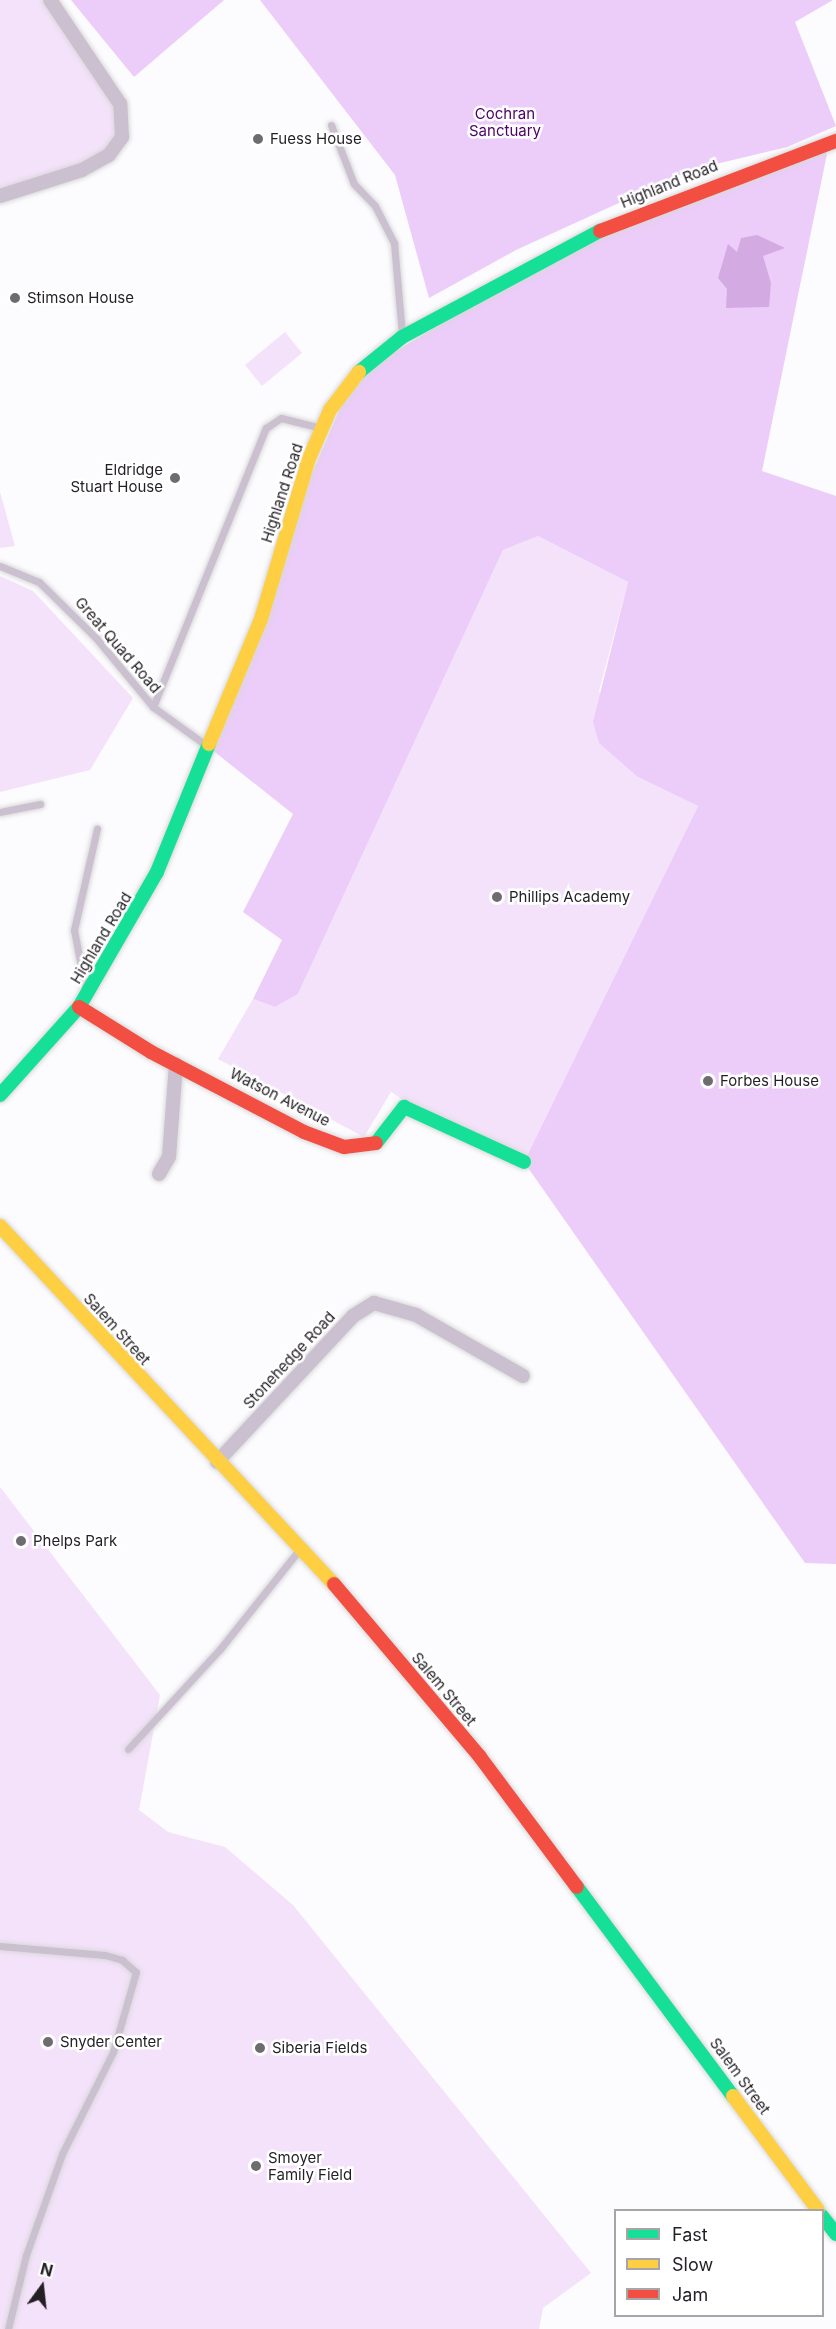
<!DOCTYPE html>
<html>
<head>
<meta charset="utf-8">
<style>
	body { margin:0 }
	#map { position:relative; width:836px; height:2329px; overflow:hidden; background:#fcfbfd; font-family:Inter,sans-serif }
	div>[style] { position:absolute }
	.green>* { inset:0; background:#f4e2fb }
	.forest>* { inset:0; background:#ecccf9 }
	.water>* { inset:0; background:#d3abe2 }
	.roads { filter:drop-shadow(0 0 2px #d9d8da) drop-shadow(0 0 2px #d9d8da) }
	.lane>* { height:7px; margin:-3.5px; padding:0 3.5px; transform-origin:3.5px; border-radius:3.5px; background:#cbc0cf }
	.street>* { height:14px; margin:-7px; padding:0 7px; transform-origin:7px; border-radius:7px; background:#cbc0cf }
	.fast>* { height:14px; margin:-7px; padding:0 7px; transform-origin:7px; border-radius:7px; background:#16e098 }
	.slow>* { height:14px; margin:-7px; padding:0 7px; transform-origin:7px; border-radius:7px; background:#ffcf43 }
	.jam>* { height:14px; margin:-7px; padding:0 7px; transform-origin:7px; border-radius:7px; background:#f24e42 }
	.dots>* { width:16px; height:16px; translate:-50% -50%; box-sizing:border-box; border:3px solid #fff; border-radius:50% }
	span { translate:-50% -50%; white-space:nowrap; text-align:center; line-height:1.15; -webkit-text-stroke:5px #fff; paint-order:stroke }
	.park-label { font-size:15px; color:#4f0066 }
	.poi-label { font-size:15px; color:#231f25 }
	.left { translate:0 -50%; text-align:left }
	.right { translate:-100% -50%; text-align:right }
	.street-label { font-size:15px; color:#231f25 }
	.legend { position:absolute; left:614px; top:2209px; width:210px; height:108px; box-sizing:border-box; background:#fff; border:2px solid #a7a5a8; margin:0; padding:8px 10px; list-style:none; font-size:18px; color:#231f25 }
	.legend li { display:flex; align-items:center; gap:12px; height:30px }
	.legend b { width:30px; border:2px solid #a7a5a8 }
	.north { position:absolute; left:12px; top:2257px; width:60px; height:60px; -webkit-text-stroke:4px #fff; paint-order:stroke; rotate:15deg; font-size:16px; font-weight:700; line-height:24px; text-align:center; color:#231f25 }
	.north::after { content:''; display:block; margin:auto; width:21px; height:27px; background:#231f25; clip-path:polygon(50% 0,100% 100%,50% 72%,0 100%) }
</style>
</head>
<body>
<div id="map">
	<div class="green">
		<i style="clip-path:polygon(0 0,50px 0,120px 104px,122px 137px,109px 155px,0 196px)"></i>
		<i style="clip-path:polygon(285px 332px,302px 353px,262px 386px,245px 365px)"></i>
		<i style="clip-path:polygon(0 492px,15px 546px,0 548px)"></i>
		<i style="clip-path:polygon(538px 536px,628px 582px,599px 691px,638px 777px,698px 806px,524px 1162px,435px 1120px,391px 1092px,364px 1137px,218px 1059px,253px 999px,275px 1007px,298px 994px,503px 550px)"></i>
		<i style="clip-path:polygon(0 576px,33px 591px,133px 698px,90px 770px,0 792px)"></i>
		<i style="clip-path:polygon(0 1487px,160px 1695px,139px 1810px,168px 1832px,225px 1847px,293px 1905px,591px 2273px,543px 2308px,539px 2329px,0 2329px)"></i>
	</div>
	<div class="forest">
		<i style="clip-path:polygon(71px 0,224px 0,134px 77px)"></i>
		<i style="clip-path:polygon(260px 0,833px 0,795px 22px,836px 126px,787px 147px,691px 170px,516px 250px,429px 298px,395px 175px)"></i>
		<i style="clip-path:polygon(829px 144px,762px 471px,836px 496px,836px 1564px,805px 1563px,524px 1162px,698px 806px,638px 777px,599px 743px,593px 722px,628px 582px,538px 536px,503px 550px,298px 994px,275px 1007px,253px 999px,282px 940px,243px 912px,293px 814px,211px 749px,284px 538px,354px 376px,591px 235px)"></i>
	</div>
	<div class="water">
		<i style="clip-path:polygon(757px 235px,785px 248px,763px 256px,771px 283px,769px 307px,726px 308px,727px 289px,718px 278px,728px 244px,737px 252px,741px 238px)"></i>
	</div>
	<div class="roads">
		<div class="lane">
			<i style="left:331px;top:125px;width:63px;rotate:68.7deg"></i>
			<i style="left:354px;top:184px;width:30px;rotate:46deg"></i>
			<i style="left:375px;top:206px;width:42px;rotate:62.8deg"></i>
			<i style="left:394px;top:243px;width:91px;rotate:85deg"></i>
			<i style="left:0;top:566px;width:42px;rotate:22.3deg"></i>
			<i style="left:39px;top:582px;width:80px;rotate:44.5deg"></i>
			<i style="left:96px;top:638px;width:89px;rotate:50.4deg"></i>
			<i style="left:153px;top:707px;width:67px;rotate:35.8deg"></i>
			<i style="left:153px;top:707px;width:301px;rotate:-68deg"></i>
			<i style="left:266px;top:428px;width:18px;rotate:-34deg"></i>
			<i style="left:281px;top:418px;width:41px;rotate:14deg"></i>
			<i style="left:0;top:812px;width:41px;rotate:-11.3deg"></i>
			<i style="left:85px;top:987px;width:58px;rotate:-100.9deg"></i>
			<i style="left:74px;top:930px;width:104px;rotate:-77.2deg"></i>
			<i style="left:128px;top:1749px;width:136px;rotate:-47.4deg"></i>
			<i style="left:220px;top:1649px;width:127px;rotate:-51.4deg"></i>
			<i style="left:0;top:1946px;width:105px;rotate:4.9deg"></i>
			<i style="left:105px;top:1955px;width:18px;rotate:16deg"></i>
			<i style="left:122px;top:1960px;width:18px;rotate:41deg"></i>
			<i style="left:136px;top:1972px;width:83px;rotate:106deg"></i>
			<i style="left:113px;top:2052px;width:114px;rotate:116.6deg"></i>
			<i style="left:62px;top:2154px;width:107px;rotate:109.6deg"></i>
			<i style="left:26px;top:2255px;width:76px;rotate:103.7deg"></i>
		</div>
		<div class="street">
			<i style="left:0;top:196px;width:86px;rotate:-17.6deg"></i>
			<i style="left:82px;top:170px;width:31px;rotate:-29deg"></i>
			<i style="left:109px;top:155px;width:22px;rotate:-54deg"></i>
			<i style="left:122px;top:137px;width:33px;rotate:-93deg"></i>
			<i style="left:120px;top:104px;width:125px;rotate:-123.9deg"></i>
			<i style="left:159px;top:1174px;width:20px;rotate:-60deg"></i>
			<i style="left:169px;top:1157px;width:93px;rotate:-85.7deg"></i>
			<i style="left:217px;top:1462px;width:200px;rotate:-47deg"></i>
			<i style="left:353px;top:1316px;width:25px;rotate:-32deg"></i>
			<i style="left:374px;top:1303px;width:44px;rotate:15.9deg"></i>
			<i style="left:416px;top:1315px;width:123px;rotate:29.7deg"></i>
		</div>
		<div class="fast">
			<i style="left:359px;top:372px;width:55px;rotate:-39.1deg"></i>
			<i style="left:402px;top:337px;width:225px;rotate:-28.2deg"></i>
			<i style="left:0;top:1095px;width:118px;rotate:-48.1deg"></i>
			<i style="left:79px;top:1007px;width:156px;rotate:-60deg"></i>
			<i style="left:157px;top:872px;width:138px;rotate:-67.9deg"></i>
			<i style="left:376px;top:1143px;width:46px;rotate:-52.1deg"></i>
			<i style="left:404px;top:1107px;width:132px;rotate:24.6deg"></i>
			<i style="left:577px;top:1887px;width:261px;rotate:53.3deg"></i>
			<i style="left:822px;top:2216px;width:23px;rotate:52deg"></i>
		</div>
		<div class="slow">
			<i style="left:209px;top:744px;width:135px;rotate:-67.4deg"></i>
			<i style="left:261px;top:619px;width:165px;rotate:-73.4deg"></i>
			<i style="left:308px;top:461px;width:56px;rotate:-66.7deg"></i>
			<i style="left:330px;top:410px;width:48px;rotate:-52.7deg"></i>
			<i style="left:0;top:1226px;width:490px;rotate:47deg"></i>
			<i style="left:733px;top:2096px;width:142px;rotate:53.3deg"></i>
		</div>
		<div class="jam">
			<i style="left:600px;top:231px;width:253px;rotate:-20.9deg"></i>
			<i style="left:79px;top:1007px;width:85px;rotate:32deg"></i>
			<i style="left:151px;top:1052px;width:173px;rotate:27.6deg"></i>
			<i style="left:304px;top:1132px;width:43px;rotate:20.6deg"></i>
			<i style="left:344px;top:1147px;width:32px;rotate:-7deg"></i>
			<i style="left:334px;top:1584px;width:226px;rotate:49.8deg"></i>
			<i style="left:480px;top:1757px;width:162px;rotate:53.3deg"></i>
		</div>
	</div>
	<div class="dots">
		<i style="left:258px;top:139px;background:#6f6c71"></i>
		<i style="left:15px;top:298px;background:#6f6c71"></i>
		<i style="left:175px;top:478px;background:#6f6c71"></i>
		<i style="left:497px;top:897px;background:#6f6c71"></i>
		<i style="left:708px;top:1081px;background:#6f6c71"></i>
		<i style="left:21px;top:1541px;background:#6f6c71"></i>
		<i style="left:48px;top:2042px;background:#6f6c71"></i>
		<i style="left:260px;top:2048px;background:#6f6c71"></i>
		<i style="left:256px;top:2166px;background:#6f6c71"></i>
	</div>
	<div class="park-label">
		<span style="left:505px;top:122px">Cochran<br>Sanctuary</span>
	</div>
	<div class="poi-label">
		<span class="left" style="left:270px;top:139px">Fuess House</span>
		<span class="left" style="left:27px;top:298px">Stimson House</span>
		<span class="right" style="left:163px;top:478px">Eldridge<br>Stuart House</span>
		<span class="left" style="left:509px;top:897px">Phillips Academy</span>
		<span class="left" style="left:720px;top:1081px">Forbes House</span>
		<span class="left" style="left:33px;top:1541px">Phelps Park</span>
		<span class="left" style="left:60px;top:2042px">Snyder Center</span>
		<span class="left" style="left:272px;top:2048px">Siberia Fields</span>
		<span class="left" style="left:268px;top:2166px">Smoyer<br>Family Field</span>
	</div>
	<div class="street-label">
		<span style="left:669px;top:184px;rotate:-22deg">Highland Road</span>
		<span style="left:282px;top:493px;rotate:-72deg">Highland Road</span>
		<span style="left:118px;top:645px;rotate:49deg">Great Quad Road</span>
		<span style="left:101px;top:938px;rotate:-59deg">Highland Road</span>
		<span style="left:280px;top:1097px;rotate:27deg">Watson Avenue</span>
		<span style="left:117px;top:1329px;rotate:48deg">Salem Street</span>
		<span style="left:289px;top:1360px;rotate:-47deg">Stonehedge Road</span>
		<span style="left:444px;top:1689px;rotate:50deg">Salem Street</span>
		<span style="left:740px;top:2076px;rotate:54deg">Salem Street</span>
	</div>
	<ul class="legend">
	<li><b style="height:8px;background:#16e098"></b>Fast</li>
	<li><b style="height:8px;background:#ffcf43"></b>Slow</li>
	<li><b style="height:8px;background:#f24e42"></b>Jam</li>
	</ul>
	<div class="north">N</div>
</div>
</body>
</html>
